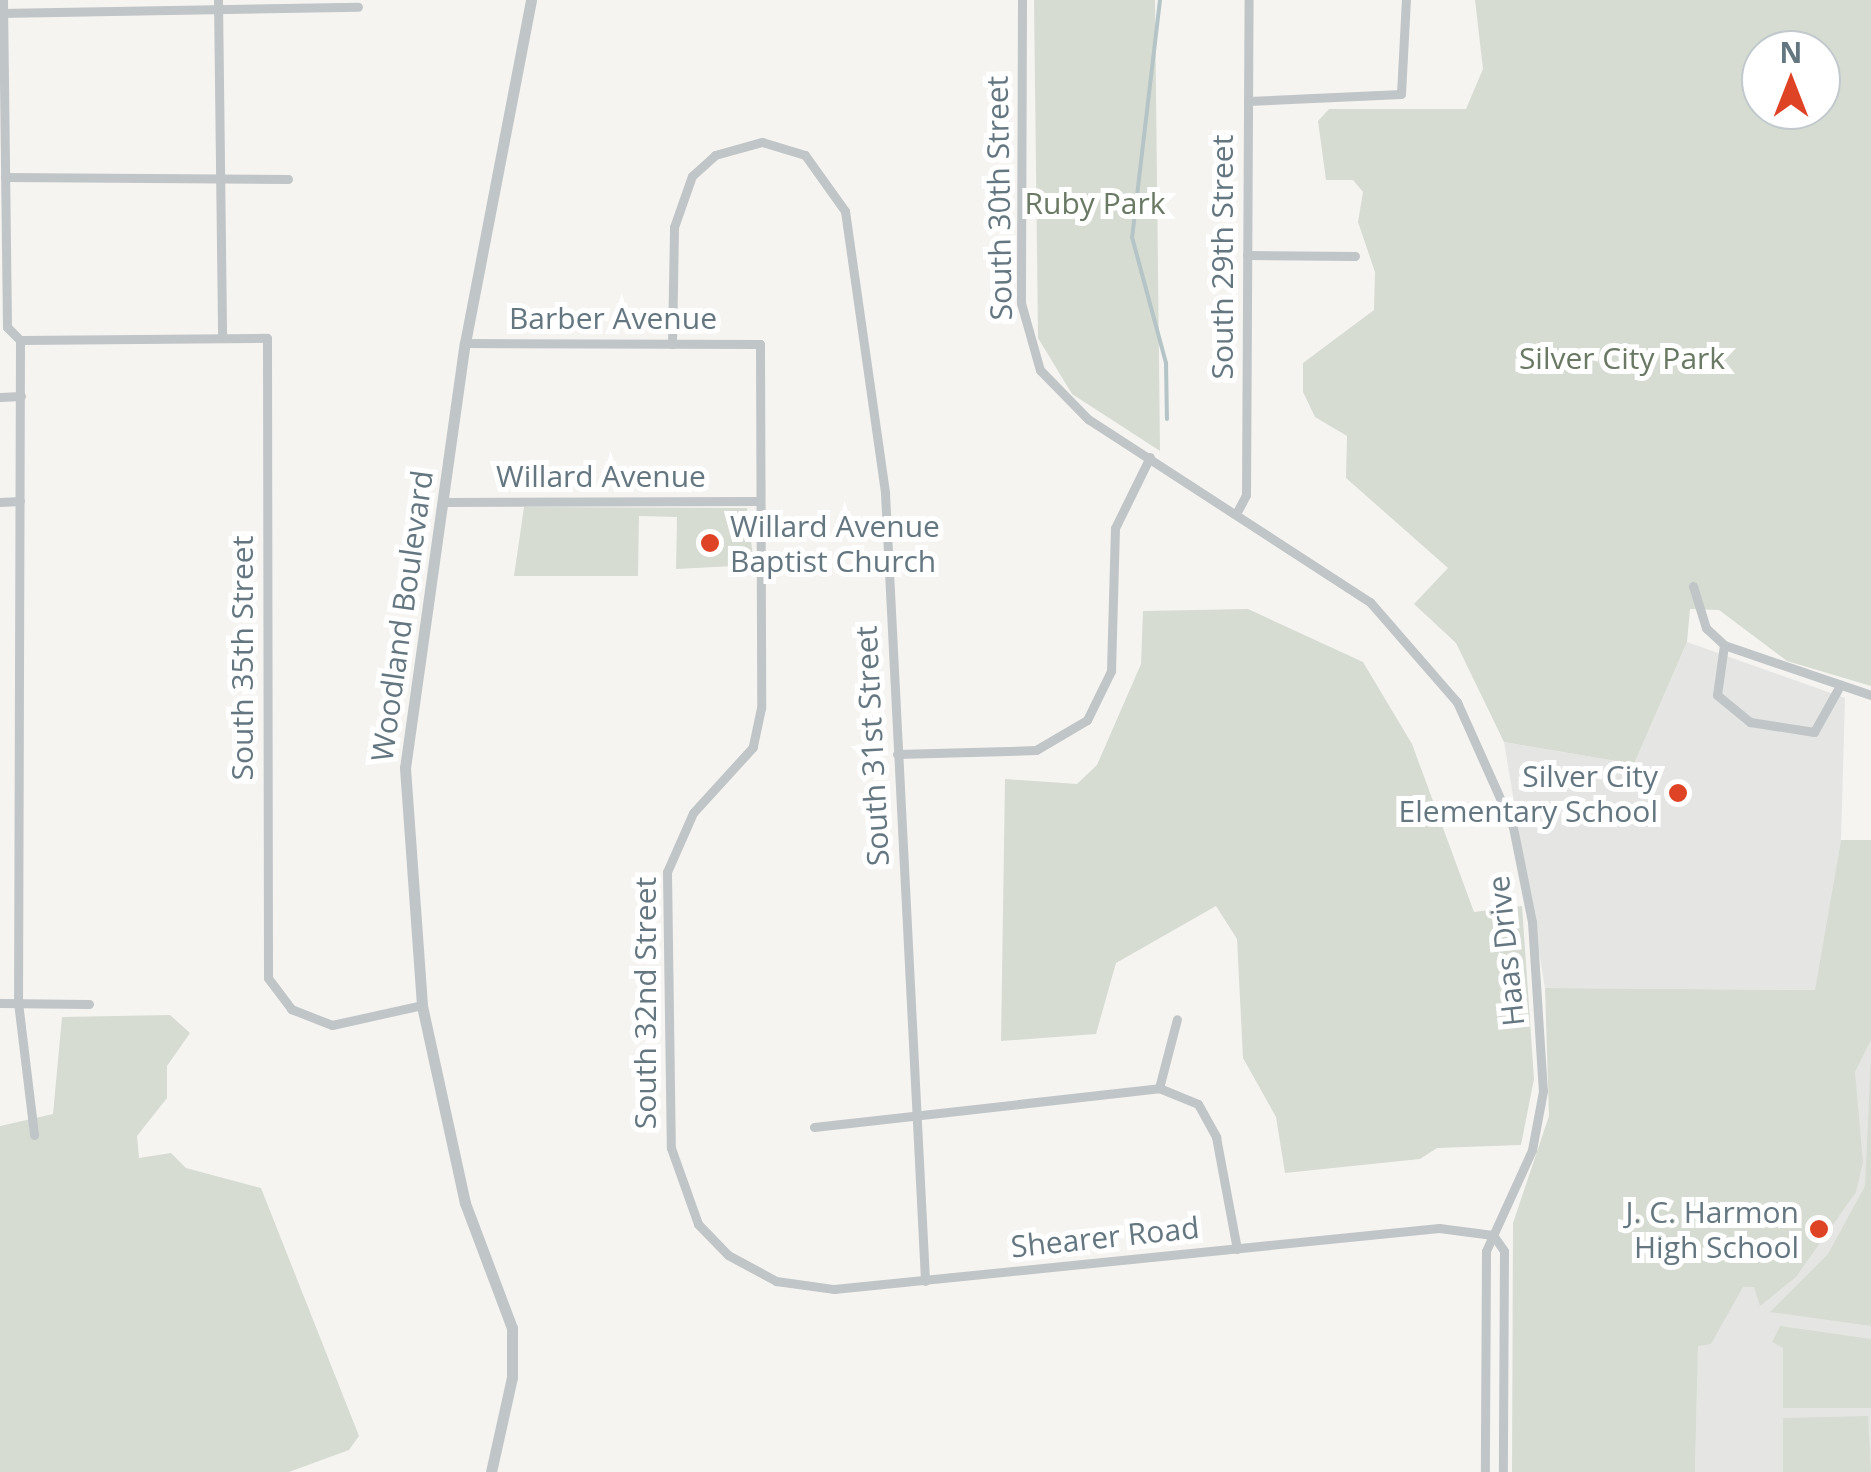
<!DOCTYPE html>
<html>
<head>
<meta charset="utf-8">
<style>
	body { margin:0 }
	#map { position:relative; width:1871px; height:1472px; overflow:hidden; background:#f5f4f1; font-family:"Open Sans",sans-serif }
	div>[style] { position:absolute }
	.built>* { inset:0; background:#e5e6e4 }
	.green>* { inset:0; background:#d6dcd2 }
	.stream>* { height:4px; margin:-2px; padding:0 2px; transform-origin:2px; border-radius:2px; background:#b5c4c6 }
	.minor>* { height:9px; margin:-4.5px; padding:0 4.5px; transform-origin:4.5px; border-radius:4.5px; background:#c0c5c7 }
	.tertiary>* { height:11px; margin:-5.5px; padding:0 5.5px; transform-origin:5.5px; border-radius:5.5px; background:#c0c5c7 }
	.dots>* { width:28px; height:28px; translate:-50% -50%; box-sizing:border-box; border:5px solid #fff; border-radius:50% }
	span { translate:-50% -50%; white-space:nowrap; text-align:center; line-height:1.15; -webkit-text-stroke:10px #fff; paint-order:stroke }
	.street-label { font-size:30px; color:#647781 }
	.park-label { font-size:30px; color:#697963 }
	.poi-label { font-size:30px; color:#647781 }
	.left { translate:0 -50%; text-align:left }
	.right { translate:-100% -50%; text-align:right }
	.north { position:absolute; left:1741px; top:30px; width:100px; height:100px; box-sizing:border-box; background:#fff; border:2px solid #c1c9cd; border-radius:50%; rotate:0deg; font-size:28px; font-weight:700; line-height:40px; text-align:center; color:#647781 }
	.north::after { content:''; display:block; margin:auto; width:35px; height:45px; background:#df4326; clip-path:polygon(50% 0,100% 100%,50% 72%,0 100%) }
</style>
</head>
<body>
<div id="map">
	<div class="built">
		<i style="clip-path:polygon(1687px 642px,1845px 698px,1841px 840px,1816px 990px,1545px 988px,1504px 742px,1634px 764px)"></i>
		<i style="clip-path:polygon(1851px 1002px,1871px 1002px,1871px 1472px,1695px 1472px,1699px 1281px)"></i>
	</div>
	<div class="green">
		<i style="clip-path:polygon(1034px 0,1155px 0,1160px 451px,1072px 394px,1038px 338px)"></i>
		<i style="clip-path:polygon(evenodd,1475px 0,1871px 0,1871px 686px,1787px 661px,1719px 610px,1690px 609px,1687px 642px,1634px 764px,1504px 742px,1456px 643px,1414px 604px,1448px 568px,1346px 478px,1347px 436px,1315px 417px,1303px 392px,1303px 363px,1374px 310px,1375px 272px,1358px 222px,1363px 192px,1353px 180px,1326px 180px,1318px 121px,1329px 109px,1466px 109px,1483px 69px,1475px 0,1761px 50px,1821px 50px,1821px 110px,1761px 110px,1761px 50px)"></i>
		<i style="clip-path:polygon(524px 507px,747px 508px,754px 565px,676px 569px,677px 517px,639px 516px,638px 576px,514px 576px)"></i>
		<i style="clip-path:polygon(1248px 609px,1363px 662px,1412px 744px,1474px 912px,1522px 906px,1534px 1079px,1521px 1145px,1437px 1148px,1420px 1159px,1285px 1173px,1276px 1117px,1243px 1058px,1237px 939px,1216px 906px,1116px 963px,1096px 1034px,1001px 1041px,1005px 779px,1077px 784px,1097px 765px,1141px 664px,1143px 611px)"></i>
		<i style="clip-path:polygon(1841px 840px,1871px 840px,1871px 1040px,1855px 1072px,1863px 1162px,1856px 1192px,1796px 1277px,1760px 1306px,1754px 1287px,1743px 1287px,1711px 1344px,1698px 1346px,1695px 1472px,1512px 1472px,1513px 1223px,1549px 1116px,1545px 988px,1815px 990px)"></i>
		<i style="clip-path:polygon(170px 1015px,190px 1033px,167px 1066px,167px 1098px,137px 1136px,139px 1158px,171px 1153px,186px 1168px,261px 1188px,359px 1436px,349px 1450px,289px 1472px,0 1472px,0 1126px,53px 1114px,62px 1017px)"></i>
		<i style="clip-path:polygon(1871px 1056px,1871px 1326px,1770px 1312px,1828px 1254px,1865px 1186px)"></i>
		<i style="clip-path:polygon(1780px 1326px,1871px 1339px,1871px 1408px,1783px 1408px,1783px 1348px,1772px 1342px)"></i>
		<i style="clip-path:polygon(1868px 1416px,1871px 1472px,1783px 1472px,1783px 1418px)"></i>
	</div>
	<div class="stream">
		<i style="left:1160px;top:0;width:239px;rotate:96.7deg"></i>
		<i style="left:1132px;top:237px;width:131px;rotate:74.9deg"></i>
		<i style="left:1166px;top:363px;width:56px;rotate:89deg"></i>
	</div>
	<div class="minor">
		<i style="left:3px;top:0;width:327px;rotate:89.3deg"></i>
		<i style="left:7px;top:327px;width:18px;rotate:45deg"></i>
		<i style="left:218px;top:0;width:336px;rotate:89.3deg"></i>
		<i style="left:1022px;top:0;width:303px;rotate:90.2deg"></i>
		<i style="left:1021px;top:303px;width:70px;rotate:74.2deg"></i>
		<i style="left:1040px;top:370px;width:69px;rotate:45.6deg"></i>
		<i style="left:1088px;top:419px;width:336px;rotate:33deg"></i>
		<i style="left:1370px;top:602px;width:133px;rotate:49deg"></i>
		<i style="left:1457px;top:702px;width:137px;rotate:65.9deg"></i>
		<i style="left:1513px;top:827px;width:97px;rotate:78.7deg"></i>
		<i style="left:1532px;top:922px;width:169px;rotate:86.3deg"></i>
		<i style="left:1543px;top:1091px;width:60px;rotate:100.6deg"></i>
		<i style="left:1532px;top:1150px;width:111px;rotate:114.5deg"></i>
		<i style="left:1486px;top:1251px;width:221px;rotate:90.3deg"></i>
		<i style="left:0;top:13px;width:358px;rotate:-1deg"></i>
		<i style="left:1248px;top:101px;width:153px;rotate:-2.6deg"></i>
		<i style="left:1401px;top:94px;width:94px;rotate:-87deg"></i>
		<i style="left:5px;top:177px;width:283px;rotate:0.4deg"></i>
		<i style="left:1247px;top:255px;width:108px;rotate:0.5deg"></i>
		<i style="left:20px;top:340px;width:247px;rotate:-0.5deg"></i>
		<i style="left:267px;top:338px;width:640px;rotate:89.91deg"></i>
		<i style="left:268px;top:978px;width:39px;rotate:53deg"></i>
		<i style="left:291px;top:1009px;width:44px;rotate:21.3deg"></i>
		<i style="left:332px;top:1025px;width:92px;rotate:-12.5deg"></i>
		<i style="left:20px;top:340px;width:662px;rotate:90.17deg"></i>
		<i style="left:18px;top:1002px;width:134px;rotate:83.1deg"></i>
		<i style="left:465px;top:343px;width:295px;rotate:0.2deg"></i>
		<i style="left:760px;top:344px;width:364px;rotate:89.8deg"></i>
		<i style="left:761px;top:708px;width:40px;rotate:102deg"></i>
		<i style="left:753px;top:747px;width:89px;rotate:132.3deg"></i>
		<i style="left:693px;top:813px;width:64px;rotate:113.8deg"></i>
		<i style="left:667px;top:872px;width:276px;rotate:89.2deg"></i>
		<i style="left:671px;top:1148px;width:81px;rotate:70.4deg"></i>
		<i style="left:698px;top:1224px;width:43px;rotate:45.9deg"></i>
		<i style="left:728px;top:1255px;width:55px;rotate:28.4deg"></i>
		<i style="left:776px;top:1281px;width:59px;rotate:7.9deg"></i>
		<i style="left:834px;top:1289px;width:608px;rotate:-5.76deg"></i>
		<i style="left:1439px;top:1228px;width:54px;rotate:7.4deg"></i>
		<i style="left:672px;top:344px;width:117px;rotate:-89deg"></i>
		<i style="left:674px;top:227px;width:54px;rotate:-70.6deg"></i>
		<i style="left:692px;top:176px;width:31px;rotate:-42deg"></i>
		<i style="left:715px;top:155px;width:49px;rotate:-15.5deg"></i>
		<i style="left:762px;top:142px;width:45px;rotate:16.8deg"></i>
		<i style="left:805px;top:155px;width:69px;rotate:54.5deg"></i>
		<i style="left:845px;top:211px;width:285px;rotate:81.9deg"></i>
		<i style="left:885px;top:493px;width:789px;rotate:87.09deg"></i>
		<i style="left:0;top:397px;width:21px;rotate:-3deg"></i>
		<i style="left:0;top:502px;width:20px;rotate:-3deg"></i>
		<i style="left:442px;top:502px;width:318px;rotate:-0.2deg"></i>
		<i style="left:1237px;top:512px;width:19px;rotate:-62deg"></i>
		<i style="left:1246px;top:495px;width:495px;rotate:-89.7deg"></i>
		<i style="left:1693px;top:586px;width:44px;rotate:72.8deg"></i>
		<i style="left:1706px;top:628px;width:25px;rotate:43deg"></i>
		<i style="left:1724px;top:645px;width:155px;rotate:18.8deg"></i>
		<i style="left:1724px;top:645px;width:50px;rotate:98deg"></i>
		<i style="left:1717px;top:695px;width:43px;rotate:39.3deg"></i>
		<i style="left:1750px;top:722px;width:65px;rotate:8.9deg"></i>
		<i style="left:1814px;top:732px;width:49px;rotate:-60.8deg"></i>
		<i style="left:897px;top:754px;width:139px;rotate:-1.6deg"></i>
		<i style="left:1036px;top:750px;width:59px;rotate:-30.5deg"></i>
		<i style="left:1087px;top:720px;width:55px;rotate:-63.9deg"></i>
		<i style="left:1111px;top:671px;width:143px;rotate:-88.4deg"></i>
		<i style="left:1115px;top:528px;width:79px;rotate:-63.8deg"></i>
		<i style="left:0;top:1003px;width:89px;rotate:0.6deg"></i>
		<i style="left:1159px;top:1088px;width:71px;rotate:-75.4deg"></i>
		<i style="left:814px;top:1127px;width:347px;rotate:-6.4deg"></i>
		<i style="left:1159px;top:1088px;width:42px;rotate:22.3deg"></i>
		<i style="left:1198px;top:1104px;width:38px;rotate:61deg"></i>
		<i style="left:1216px;top:1137px;width:114px;rotate:79.4deg"></i>
		<i style="left:1493px;top:1235px;width:19px;rotate:55deg"></i>
		<i style="left:1504px;top:1251px;width:221px;rotate:90.3deg"></i>
	</div>
	<div class="tertiary">
		<i style="left:491px;top:1472px;width:97px;rotate:-77.5deg"></i>
		<i style="left:512px;top:1377px;width:49px;rotate:-90deg"></i>
		<i style="left:512px;top:1328px;width:134px;rotate:-110.6deg"></i>
		<i style="left:465px;top:1203px;width:203px;rotate:-102.3deg"></i>
		<i style="left:422px;top:1005px;width:238px;rotate:-94.1deg"></i>
		<i style="left:405px;top:768px;width:429px;rotate:-82deg"></i>
		<i style="left:465px;top:343px;width:349px;rotate:-79.1deg"></i>
	</div>
	<div class="dots">
		<i style="left:710px;top:543px;background:#df4326"></i>
		<i style="left:1678px;top:793px;background:#df4326"></i>
		<i style="left:1819px;top:1229px;background:#df4326"></i>
	</div>
	<div class="street-label">
		<span style="left:999px;top:198px;rotate:-91deg">South 30th Street</span>
		<span style="left:1222px;top:257px;rotate:-90deg">South 29th Street</span>
		<span style="left:613px;top:318px">Barber Avenue</span>
		<span style="left:601px;top:476px">Willard Avenue</span>
		<span style="left:402px;top:616px;rotate:-82deg">Woodland Boulevard</span>
		<span style="left:242px;top:658px;rotate:-90deg">South 35th Street</span>
		<span style="left:872px;top:746px;rotate:-93deg">South 31st Street</span>
		<span style="left:1506px;top:951px;rotate:-96deg">Haas Drive</span>
		<span style="left:645px;top:1003px;rotate:-90deg">South 32nd Street</span>
		<span style="left:1105px;top:1237px;rotate:-6deg">Shearer Road</span>
	</div>
	<div class="park-label">
		<span style="left:1095px;top:203px">Ruby Park</span>
		<span style="left:1622px;top:358px">Silver City Park</span>
	</div>
	<div class="poi-label">
		<span class="left" style="left:730px;top:543px">Willard Avenue<br>Baptist Church</span>
		<span class="right" style="left:1658px;top:793px">Silver City<br>Elementary School</span>
		<span class="right" style="left:1799px;top:1229px">J. C. Harmon<br>High School</span>
	</div>
	<div class="north">N</div>
</div>
</body>
</html>
